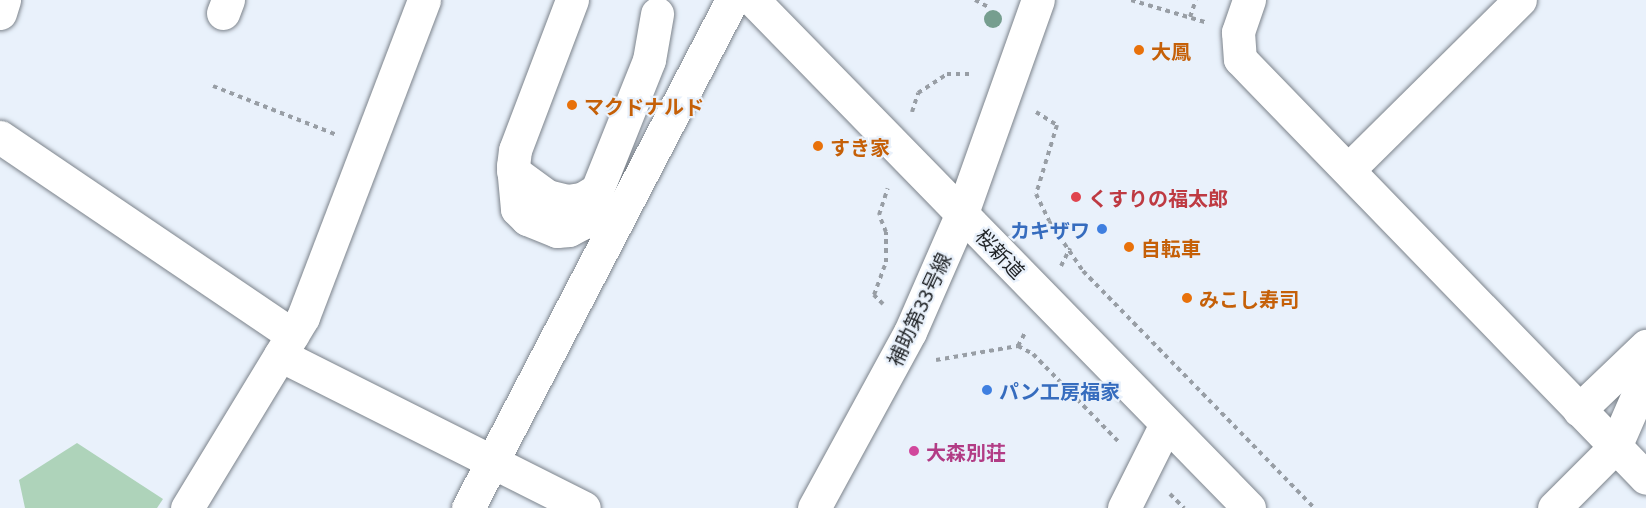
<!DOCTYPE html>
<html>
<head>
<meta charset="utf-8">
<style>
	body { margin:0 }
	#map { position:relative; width:1646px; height:508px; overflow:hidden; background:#e9f1fb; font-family:Georgia,"Noto Sans JP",serif }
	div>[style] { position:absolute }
	.green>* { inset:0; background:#aed3ba }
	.path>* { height:4px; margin-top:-2px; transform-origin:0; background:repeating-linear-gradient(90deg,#989ea5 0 4.5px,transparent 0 9px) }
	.roads { filter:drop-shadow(0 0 2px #7c838b) drop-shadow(0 0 2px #7c838b) }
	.minor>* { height:33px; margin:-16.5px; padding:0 16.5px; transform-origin:16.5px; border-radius:16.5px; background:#fff }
	.trees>* { width:18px; height:18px; margin:-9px; border-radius:50%; background:#769e8f }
	.dots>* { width:16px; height:16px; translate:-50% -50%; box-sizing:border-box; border:3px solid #e9f1fb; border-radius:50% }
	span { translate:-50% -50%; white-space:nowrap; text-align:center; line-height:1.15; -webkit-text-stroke:4.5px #e9f1fb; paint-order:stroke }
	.food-label { font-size:20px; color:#c56008; font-weight:700 }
	.left { translate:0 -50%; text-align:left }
	.health-label { font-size:20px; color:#be3a42; font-weight:700 }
	.shop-label { font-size:20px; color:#366cbe; font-weight:700 }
	.right { translate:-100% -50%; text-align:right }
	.street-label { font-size:20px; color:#1f2225 }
	.hotel-label { font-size:20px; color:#b23c85; font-weight:700 }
</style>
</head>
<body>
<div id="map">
	<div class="green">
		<i style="clip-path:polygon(77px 443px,163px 499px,157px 508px,25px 508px,19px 480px)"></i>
	</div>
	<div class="path">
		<i style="left:975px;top:0;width:15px;rotate:28deg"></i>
		<i style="left:1131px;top:0;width:77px;rotate:16.6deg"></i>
		<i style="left:1190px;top:17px;width:18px;rotate:-71deg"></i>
		<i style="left:213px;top:86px;width:133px;rotate:21.6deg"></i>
		<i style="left:912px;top:112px;width:20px;rotate:-72deg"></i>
		<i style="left:918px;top:93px;width:35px;rotate:-33deg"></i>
		<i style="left:947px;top:74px;width:27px"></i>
		<i style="left:1036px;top:112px;width:25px;rotate:32deg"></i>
		<i style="left:1057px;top:125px;width:72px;rotate:106.9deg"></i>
		<i style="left:1036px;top:194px;width:30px;rotate:64deg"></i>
		<i style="left:1049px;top:221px;width:60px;rotate:55.8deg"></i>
		<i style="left:1083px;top:271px;width:331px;rotate:45.7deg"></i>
		<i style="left:1061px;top:266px;width:20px;rotate:-63deg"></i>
		<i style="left:883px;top:304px;width:13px;rotate:-135deg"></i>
		<i style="left:874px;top:295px;width:35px;rotate:-70deg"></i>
		<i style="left:886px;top:262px;width:30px;rotate:-90deg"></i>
		<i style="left:886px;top:232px;width:18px;rotate:-112deg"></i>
		<i style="left:879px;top:215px;width:28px;rotate:-72deg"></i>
		<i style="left:1018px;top:346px;width:17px;rotate:-62deg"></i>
		<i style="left:936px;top:360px;width:83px;rotate:-9.7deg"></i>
		<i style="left:1018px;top:346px;width:17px;rotate:28deg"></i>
		<i style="left:1033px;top:354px;width:122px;rotate:45.7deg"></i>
		<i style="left:1170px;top:494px;width:20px;rotate:45deg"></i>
	</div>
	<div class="roads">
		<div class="minor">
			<i style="left:572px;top:0;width:160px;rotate:110.8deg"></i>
			<i style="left:515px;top:150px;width:16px;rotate:97deg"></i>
			<i style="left:513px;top:166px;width:43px;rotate:84.7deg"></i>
			<i style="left:517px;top:209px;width:14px;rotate:45deg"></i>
			<i style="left:527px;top:219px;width:32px;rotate:22deg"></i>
			<i style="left:557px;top:231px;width:12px;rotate:-5deg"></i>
			<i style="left:569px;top:230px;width:15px;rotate:-28deg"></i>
			<i style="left:582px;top:223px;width:36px;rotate:-66deg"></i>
			<i style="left:597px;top:190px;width:140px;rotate:-68.2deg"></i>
			<i style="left:649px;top:60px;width:47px;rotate:-80.1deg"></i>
			<i style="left:753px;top:0;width:710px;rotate:45.68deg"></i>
			<i style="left:1249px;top:0;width:34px;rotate:109deg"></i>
			<i style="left:1238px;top:32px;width:27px;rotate:86deg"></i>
			<i style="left:1240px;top:59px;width:583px;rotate:45.9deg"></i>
			<i style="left:0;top:13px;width:14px;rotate:-73deg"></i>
			<i style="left:223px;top:13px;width:14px;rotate:-69deg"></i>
			<i style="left:0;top:137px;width:353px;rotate:34.1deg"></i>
			<i style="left:1350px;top:168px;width:239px;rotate:-44.7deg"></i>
			<i style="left:513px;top:171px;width:42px;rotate:36.3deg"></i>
			<i style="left:547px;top:196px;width:21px;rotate:14deg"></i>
			<i style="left:567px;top:201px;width:15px;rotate:-8deg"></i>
			<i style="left:582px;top:199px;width:17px;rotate:-31deg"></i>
			<i style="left:280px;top:355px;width:340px;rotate:26.7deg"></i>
			<i style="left:1579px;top:410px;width:93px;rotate:-43.7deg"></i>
			<i style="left:187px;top:508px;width:223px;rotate:-58.7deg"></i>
			<i style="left:303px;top:317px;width:339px;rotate:-69.1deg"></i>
			<i style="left:468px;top:508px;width:573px;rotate:-62.54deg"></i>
			<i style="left:814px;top:508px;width:200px;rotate:-61.4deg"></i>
			<i style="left:910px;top:332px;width:130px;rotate:-66.4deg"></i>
			<i style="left:962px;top:213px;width:226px;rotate:-70.4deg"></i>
			<i style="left:1124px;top:508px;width:94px;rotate:-63.4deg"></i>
			<i style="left:1554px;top:508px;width:86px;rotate:-45deg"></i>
			<i style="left:1615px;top:447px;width:77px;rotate:-66.4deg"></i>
		</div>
	</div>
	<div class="trees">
		<i style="left:993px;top:19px"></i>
	</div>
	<div class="dots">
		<i style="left:1139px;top:50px;background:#e8710a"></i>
		<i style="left:572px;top:105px;background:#e8710a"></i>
		<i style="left:818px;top:146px;background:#e8710a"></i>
		<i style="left:1076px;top:197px;background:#e0444e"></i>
		<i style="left:1102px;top:229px;background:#3f7fe0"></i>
		<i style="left:1129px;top:247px;background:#e8710a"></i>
		<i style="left:1187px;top:298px;background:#e8710a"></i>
		<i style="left:987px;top:390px;background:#3f7fe0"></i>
		<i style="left:914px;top:451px;background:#d1479c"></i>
	</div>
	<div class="food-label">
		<span class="left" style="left:1151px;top:50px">大鳳</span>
		<span class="left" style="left:584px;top:105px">マクドナルド</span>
		<span class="left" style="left:830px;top:146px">すき家</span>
		<span class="left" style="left:1141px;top:247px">自転車</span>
		<span class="left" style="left:1199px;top:298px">みこし寿司</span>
	</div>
	<div class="health-label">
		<span class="left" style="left:1088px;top:197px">くすりの福太郎</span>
	</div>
	<div class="shop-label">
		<span class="right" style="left:1090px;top:229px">カキザワ</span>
		<span class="left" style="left:999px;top:390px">パン工房福家</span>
	</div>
	<div class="street-label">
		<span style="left:1001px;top:253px;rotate:46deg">桜新道</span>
		<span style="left:918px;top:309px;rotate:-65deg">補助第33号線</span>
	</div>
	<div class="hotel-label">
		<span class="left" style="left:926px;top:451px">大森別荘</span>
	</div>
</div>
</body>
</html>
